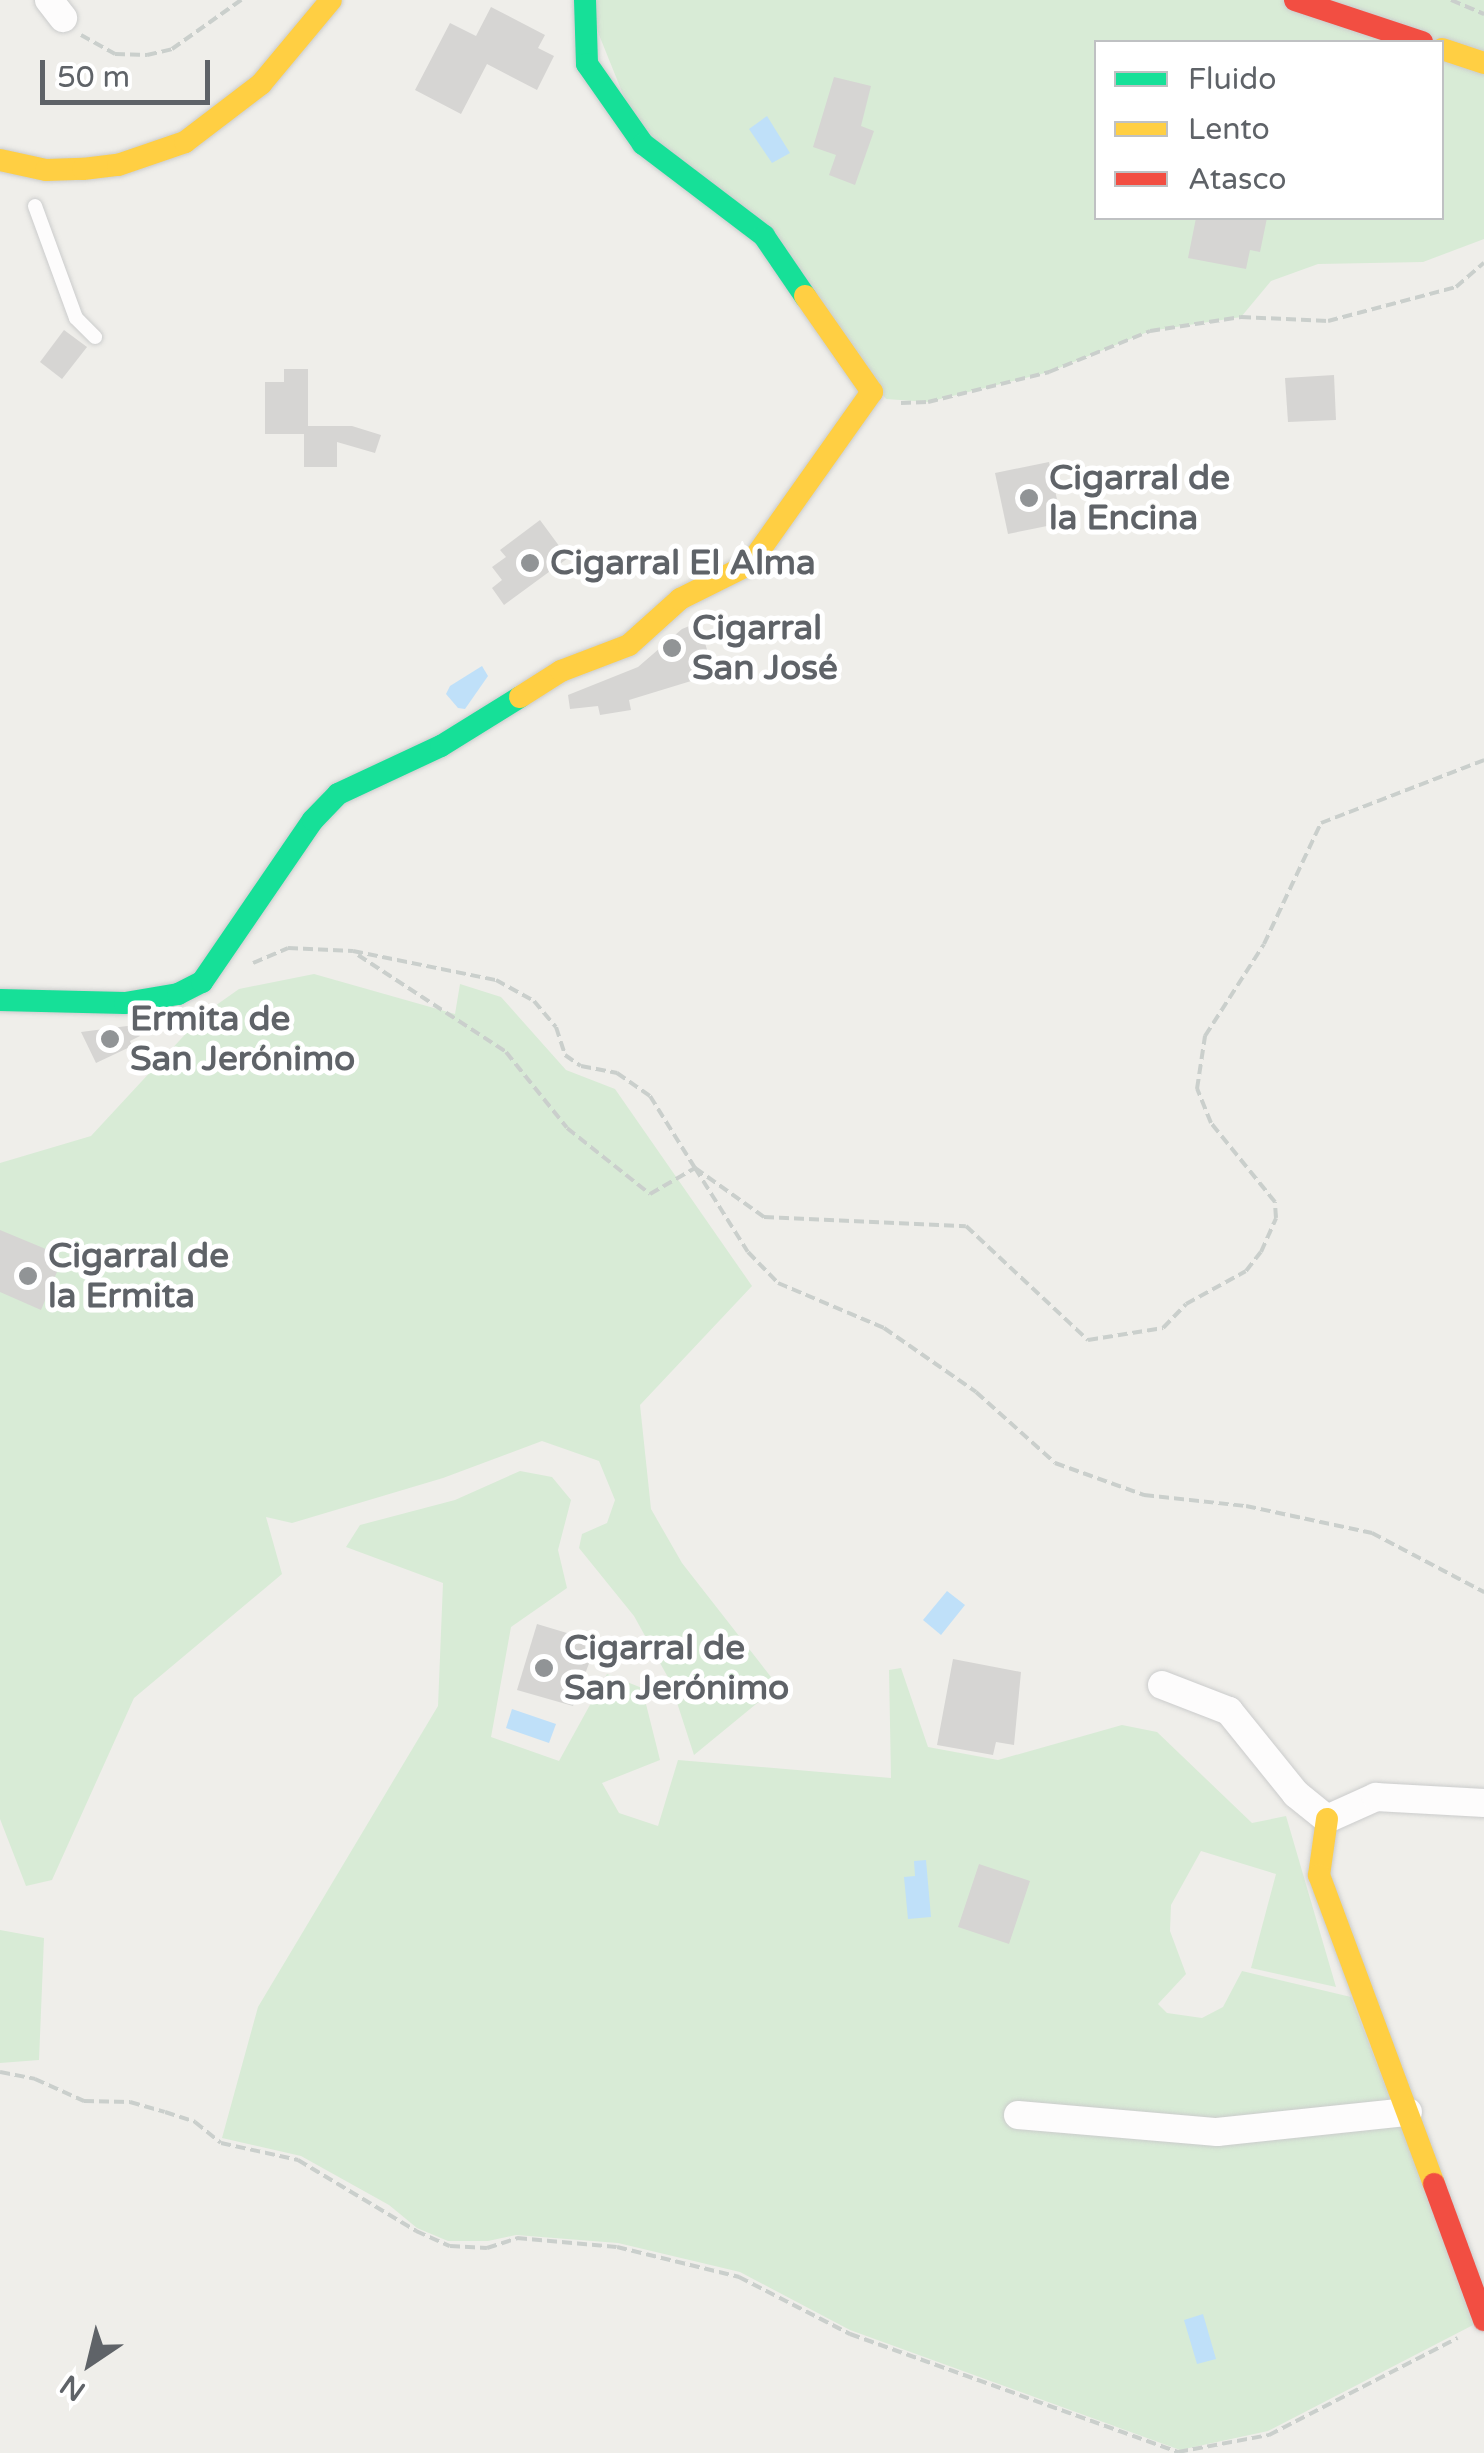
<!DOCTYPE html>
<html>
<head>
<meta charset="utf-8">
<style>
	body { margin:0 }
	#map { position:relative; width:1484px; height:2453px; overflow:hidden; background:#efeeea; font-family:"Varela Round",sans-serif }
	div>[style] { position:absolute }
	.green>* { inset:0; background:#d8ebd6 }
	.water>* { inset:0; background:#bfe0f9 }
	.building>* { inset:0; background:#d6d5d3 }
	.path>* { height:4px; margin-top:-2px; transform-origin:0; background:repeating-linear-gradient(90deg,#cacfcc 0 10px,transparent 0 15px) }
	.roads { filter:drop-shadow(0 0 2px #cbcccc) drop-shadow(0 0 2px #cbcccc) }
	.lane>* { height:14px; margin:-7px; padding:0 7px; transform-origin:7px; border-radius:7px; background:#fdfcfc }
	.street>* { height:28px; margin:-14px; padding:0 14px; transform-origin:14px; border-radius:14px; background:#fdfcfc }
	.fast>* { height:22px; margin:-11px; padding:0 11px; transform-origin:11px; border-radius:11px; background:#16e098 }
	.slow>* { height:22px; margin:-11px; padding:0 11px; transform-origin:11px; border-radius:11px; background:#ffcf43 }
	.jam>* { height:22px; margin:-11px; padding:0 11px; transform-origin:11px; border-radius:11px; background:#f24e42 }
	.dots>* { width:28px; height:28px; translate:-50% -50%; box-sizing:border-box; border:5px solid #fff; border-radius:50% }
	span { translate:-50% -50%; white-space:nowrap; text-align:center; line-height:1.15; -webkit-text-stroke:10px #fff; paint-order:stroke }
	.poi-label { font-size:35px; color:#5f6368; font-weight:700 }
	.left { translate:0 -50%; text-align:left }
	.legend { position:absolute; left:1094px; top:40px; width:350px; height:180px; box-sizing:border-box; background:#fff; border:2px solid #bfc1c3; margin:0; padding:12px 18px; list-style:none; font-size:30px; color:#5f6368 }
	.legend li { display:flex; align-items:center; gap:20px; height:50px }
	.legend b { width:50px; border:2px solid #bfc1c3 }
	.north { position:absolute; left:40px; top:2313px; width:100px; height:100px; -webkit-text-stroke:8px #fff; paint-order:stroke; rotate:215deg; font-size:28px; font-weight:700; line-height:40px; text-align:center; color:#5f6368 }
	.north::after { content:''; display:block; margin:auto; width:35px; height:45px; background:#5f6368; clip-path:polygon(50% 0,100% 100%,50% 72%,0 100%) }
	.scale { position:absolute; left:40px; top:60px; width:170px; height:45px; box-sizing:border-box; border:5px solid #5f6368; border-top:0; padding-left:12px; font-size:30px; line-height:35px; white-space:nowrap; color:#5f6368; -webkit-text-stroke:8px #fff; paint-order:stroke }
</style>
</head>
<body>
<div id="map">
	<div class="green">
		<i style="clip-path:polygon(evenodd,585px 0,1484px 0,1484px 239px,1423px 262px,1318px 264px,1271px 281px,1241px 317px,1150px 331px,1049px 372px,928px 402px,886px 399px,764px 236px,643px 144px,585px 0,1096px 42px,1442px 42px,1442px 218px,1096px 218px,1096px 42px)"></i>
		<i style="clip-path:polygon(314px 974px,455px 1014px,460px 984px,501px 997px,566px 1070px,615px 1089px,752px 1286px,640px 1405px,651px 1509px,682px 1563px,778px 1686px,694px 1755px,670px 1681px,634px 1616px,579px 1548px,582px 1534px,607px 1523px,615px 1500px,599px 1461px,542px 1441px,443px 1478px,292px 1523px,266px 1517px,282px 1574px,134px 1698px,52px 1880px,26px 1886px,0 1819px,0 1163px,91px 1136px,205px 1013px,239px 989px)"></i>
		<i style="clip-path:polygon(520px 1471px,552px 1477px,571px 1500px,558px 1550px,567px 1588px,511px 1627px,491px 1737px,559px 1761px,607px 1674px,642px 1688px,660px 1760px,602px 1783px,619px 1813px,658px 1826px,678px 1760px,891px 1778px,889px 1670px,901px 1668px,928px 1747px,998px 1760px,1122px 1725px,1157px 1732px,1252px 1823px,1286px 1816px,1336px 1987px,1251px 1968px,1276px 1874px,1201px 1851px,1171px 1905px,1170px 1931px,1186px 1974px,1158px 2004px,1167px 2013px,1202px 2018px,1223px 2007px,1242px 1971px,1351px 1997px,1477px 2323px,1268px 2431px,1180px 2450px,850px 2330px,740px 2272px,618px 2243px,516px 2235px,488px 2241px,448px 2241px,417px 2228px,389px 2205px,301px 2156px,222px 2138px,258px 2007px,438px 1706px,443px 1583px,346px 1547px,360px 1525px,455px 1500px)"></i>
		<i style="clip-path:polygon(0 1930px,44px 1938px,39px 2060px,0 2063px)"></i>
	</div>
	<div class="water">
		<i style="clip-path:polygon(767px 116px,790px 153px,772px 163px,749px 129px)"></i>
		<i style="clip-path:polygon(482px 666px,488px 676px,465px 709px,458px 708px,446px 694px,450px 686px)"></i>
		<i style="clip-path:polygon(947px 1591px,965px 1605px,941px 1635px,923px 1620px)"></i>
		<i style="clip-path:polygon(512px 1709px,556px 1724px,549px 1743px,506px 1728px)"></i>
		<i style="clip-path:polygon(926px 1860px,931px 1917px,908px 1919px,904px 1877px,915px 1876px,914px 1861px)"></i>
		<i style="clip-path:polygon(1203px 2314px,1216px 2359px,1197px 2364px,1184px 2320px)"></i>
	</div>
	<div class="building">
		<i style="clip-path:polygon(491px 7px,545px 35px,538px 48px,554px 56px,537px 90px,487px 64px,461px 114px,415px 90px,450px 23px,476px 36px)"></i>
		<i style="clip-path:polygon(834px 77px,871px 86px,861px 126px,874px 131px,855px 185px,829px 175px,836px 155px,813px 147px)"></i>
		<i style="clip-path:polygon(1196px 218px,1267px 218px,1260px 252px,1250px 250px,1246px 269px,1188px 258px)"></i>
		<i style="clip-path:polygon(64px 330px,87px 347px,62px 379px,40px 362px)"></i>
		<i style="clip-path:polygon(284px 369px,308px 369px,308px 426px,352px 426px,381px 435px,375px 453px,337px 442px,337px 467px,304px 467px,304px 434px,265px 434px,265px 382px,284px 382px)"></i>
		<i style="clip-path:polygon(1334px 375px,1336px 420px,1288px 422px,1285px 378px)"></i>
		<i style="clip-path:polygon(1049px 462px,1062px 523px,1008px 534px,995px 473px)"></i>
		<i style="clip-path:polygon(540px 520px,568px 558px,504px 605px,492px 588px,502px 580px,492px 567px,506px 557px,500px 550px)"></i>
		<i style="clip-path:polygon(699px 622px,714px 674px,629px 700px,631px 710px,600px 715px,598px 706px,570px 709px,568px 695px,638px 667px,682px 629px)"></i>
		<i style="clip-path:polygon(135px 1025px,140px 1036px,130px 1041px,132px 1046px,96px 1063px,81px 1032px)"></i>
		<i style="clip-path:polygon(0 1230px,53px 1252px,53px 1257px,62px 1260px,41px 1310px,0 1292px)"></i>
		<i style="clip-path:polygon(537px 1624px,597px 1642px,573px 1706px,517px 1690px)"></i>
		<i style="clip-path:polygon(953px 1659px,1021px 1672px,1014px 1745px,996px 1742px,993px 1755px,937px 1745px)"></i>
		<i style="clip-path:polygon(979px 1864px,1030px 1881px,1009px 1944px,958px 1927px)"></i>
	</div>
	<div class="path">
		<i style="left:1451px;top:0;width:36px;rotate:23deg"></i>
		<i style="left:81px;top:35px;width:39px;rotate:29deg"></i>
		<i style="left:115px;top:54px;width:32px;rotate:2deg"></i>
		<i style="left:147px;top:55px;width:26px;rotate:-13deg"></i>
		<i style="left:172px;top:49px;width:85px;rotate:-35.4deg"></i>
		<i style="left:901px;top:403px;width:27px;rotate:-2deg"></i>
		<i style="left:928px;top:402px;width:125px;rotate:-13.9deg"></i>
		<i style="left:1049px;top:372px;width:109px;rotate:-22.1deg"></i>
		<i style="left:1150px;top:331px;width:92px;rotate:-8.7deg"></i>
		<i style="left:1241px;top:317px;width:87px;rotate:2.6deg"></i>
		<i style="left:1328px;top:321px;width:132px;rotate:-14.9deg"></i>
		<i style="left:1456px;top:287px;width:37px;rotate:-41deg"></i>
		<i style="left:358px;top:955px;width:177px;rotate:33.2deg"></i>
		<i style="left:506px;top:1052px;width:97px;rotate:51.2deg"></i>
		<i style="left:567px;top:1128px;width:106px;rotate:38.5deg"></i>
		<i style="left:650px;top:1194px;width:52px;rotate:-30deg"></i>
		<i style="left:695px;top:1168px;width:99px;rotate:57.8deg"></i>
		<i style="left:748px;top:1252px;width:43px;rotate:45.9deg"></i>
		<i style="left:778px;top:1283px;width:115px;rotate:23deg"></i>
		<i style="left:884px;top:1328px;width:112px;rotate:34.8deg"></i>
		<i style="left:976px;top:1392px;width:106px;rotate:41.9deg"></i>
		<i style="left:1055px;top:1463px;width:95px;rotate:19.8deg"></i>
		<i style="left:1144px;top:1495px;width:103px;rotate:6.2deg"></i>
		<i style="left:1246px;top:1506px;width:129px;rotate:12.1deg"></i>
		<i style="left:1372px;top:1533px;width:127px;rotate:27.8deg"></i>
		<i style="left:253px;top:963px;width:38px;rotate:-23deg"></i>
		<i style="left:288px;top:948px;width:65px;rotate:2.6deg"></i>
		<i style="left:353px;top:951px;width:146px;rotate:11.5deg"></i>
		<i style="left:496px;top:980px;width:43px;rotate:28.9deg"></i>
		<i style="left:534px;top:1001px;width:34px;rotate:50deg"></i>
		<i style="left:556px;top:1027px;width:29px;rotate:72deg"></i>
		<i style="left:565px;top:1055px;width:19px;rotate:35deg"></i>
		<i style="left:581px;top:1066px;width:37px;rotate:11deg"></i>
		<i style="left:617px;top:1073px;width:40px;rotate:34.9deg"></i>
		<i style="left:650px;top:1096px;width:85px;rotate:58deg"></i>
		<i style="left:695px;top:1168px;width:85px;rotate:35.4deg"></i>
		<i style="left:764px;top:1217px;width:202px;rotate:2.6deg"></i>
		<i style="left:966px;top:1226px;width:167px;rotate:43.1deg"></i>
		<i style="left:1088px;top:1340px;width:76px;rotate:-9.1deg"></i>
		<i style="left:1163px;top:1328px;width:33px;rotate:-46deg"></i>
		<i style="left:1186px;top:1304px;width:68px;rotate:-28.8deg"></i>
		<i style="left:1246px;top:1271px;width:24px;rotate:-52deg"></i>
		<i style="left:1261px;top:1252px;width:37px;rotate:-66deg"></i>
		<i style="left:1276px;top:1218px;width:16px;rotate:-94deg"></i>
		<i style="left:1275px;top:1202px;width:102px;rotate:-129deg"></i>
		<i style="left:1211px;top:1123px;width:37px;rotate:-112deg"></i>
		<i style="left:1197px;top:1089px;width:54px;rotate:-81.4deg"></i>
		<i style="left:1205px;top:1036px;width:109px;rotate:-57.3deg"></i>
		<i style="left:1264px;top:944px;width:134px;rotate:-64.8deg"></i>
		<i style="left:1321px;top:823px;width:175px;rotate:-21.1deg"></i>
		<i style="left:0;top:2072px;width:36px;rotate:11deg"></i>
		<i style="left:35px;top:2079px;width:54px;rotate:24.2deg"></i>
		<i style="left:84px;top:2101px;width:46px;rotate:1.2deg"></i>
		<i style="left:130px;top:2102px;width:36px;rotate:16deg"></i>
		<i style="left:165px;top:2112px;width:32px;rotate:18deg"></i>
		<i style="left:195px;top:2122px;width:33px;rotate:39deg"></i>
		<i style="left:221px;top:2143px;width:79px;rotate:12.4deg"></i>
		<i style="left:298px;top:2160px;width:138px;rotate:31deg"></i>
		<i style="left:416px;top:2231px;width:37px;rotate:24deg"></i>
		<i style="left:450px;top:2246px;width:37px;rotate:3deg"></i>
		<i style="left:487px;top:2248px;width:32px;rotate:-18deg"></i>
		<i style="left:517px;top:2238px;width:100px;rotate:5.1deg"></i>
		<i style="left:617px;top:2247px;width:126px;rotate:13.8deg"></i>
		<i style="left:739px;top:2277px;width:125px;rotate:27.2deg"></i>
		<i style="left:850px;top:2334px;width:349px;rotate:19.8deg"></i>
		<i style="left:1178px;top:2452px;width:93px;rotate:-10.6deg"></i>
		<i style="left:1269px;top:2435px;width:212px;rotate:-27.2deg"></i>
	</div>
	<div class="roads">
		<div class="lane">
			<i style="left:35px;top:206px;width:119px;rotate:69.9deg"></i>
			<i style="left:76px;top:318px;width:27px;rotate:45deg"></i>
		</div>
		<div class="street">
			<i style="left:49px;top:0;width:23px;rotate:52deg"></i>
			<i style="left:1162px;top:1685px;width:72px;rotate:21.2deg"></i>
			<i style="left:1229px;top:1711px;width:107px;rotate:51.1deg"></i>
			<i style="left:1296px;top:1794px;width:40px;rotate:39deg"></i>
			<i style="left:1327px;top:1819px;width:54px;rotate:-24.2deg"></i>
			<i style="left:1376px;top:1797px;width:108px;rotate:3.2deg"></i>
			<i style="left:1018px;top:2115px;width:200px;rotate:4.9deg"></i>
			<i style="left:1217px;top:2132px;width:192px;rotate:-6deg"></i>
		</div>
		<div class="fast">
			<i style="left:585px;top:0;width:64px;rotate:88.2deg"></i>
			<i style="left:587px;top:64px;width:98px;rotate:55deg"></i>
			<i style="left:643px;top:144px;width:152px;rotate:37.2deg"></i>
			<i style="left:764px;top:236px;width:73px;rotate:55.7deg"></i>
			<i style="left:0;top:1000px;width:125px;rotate:1.4deg"></i>
			<i style="left:125px;top:1003px;width:54px;rotate:-9.6deg"></i>
			<i style="left:178px;top:994px;width:27px;rotate:-27deg"></i>
			<i style="left:202px;top:982px;width:196px;rotate:-55.6deg"></i>
			<i style="left:313px;top:820px;width:36px;rotate:-46deg"></i>
			<i style="left:338px;top:794px;width:114px;rotate:-25deg"></i>
			<i style="left:441px;top:746px;width:93px;rotate:-31.8deg"></i>
		</div>
		<div class="slow">
			<i style="left:1442px;top:49px;width:44px;rotate:18.4deg"></i>
			<i style="left:0;top:160px;width:47px;rotate:12.3deg"></i>
			<i style="left:46px;top:170px;width:37px;rotate:-2deg"></i>
			<i style="left:83px;top:169px;width:35px;rotate:-7deg"></i>
			<i style="left:118px;top:165px;width:71px;rotate:-18.9deg"></i>
			<i style="left:185px;top:142px;width:96px;rotate:-37.3deg"></i>
			<i style="left:261px;top:84px;width:109px;rotate:-50.2deg"></i>
			<i style="left:520px;top:697px;width:49px;rotate:-32.4deg"></i>
			<i style="left:561px;top:671px;width:73px;rotate:-20.9deg"></i>
			<i style="left:629px;top:645px;width:69px;rotate:-42deg"></i>
			<i style="left:680px;top:599px;width:78px;rotate:-26.6deg"></i>
			<i style="left:750px;top:564px;width:211px;rotate:-54.7deg"></i>
			<i style="left:872px;top:392px;width:117px;rotate:-124.9deg"></i>
			<i style="left:1327px;top:1819px;width:57px;rotate:98.1deg"></i>
			<i style="left:1319px;top:1875px;width:330px;rotate:69.6deg"></i>
		</div>
		<div class="jam">
			<i style="left:1295px;top:0;width:134px;rotate:18.3deg"></i>
			<i style="left:1434px;top:2184px;width:145px;rotate:69.8deg"></i>
		</div>
	</div>
	<div class="dots">
		<i style="left:1029px;top:498px;background:#919496"></i>
		<i style="left:530px;top:563px;background:#919496"></i>
		<i style="left:672px;top:648px;background:#919496"></i>
		<i style="left:110px;top:1039px;background:#919496"></i>
		<i style="left:28px;top:1276px;background:#919496"></i>
		<i style="left:544px;top:1668px;background:#919496"></i>
	</div>
	<div class="poi-label">
		<span class="left" style="left:1049px;top:498px">Cigarral de<br>la Encina</span>
		<span class="left" style="left:550px;top:563px">Cigarral El Alma</span>
		<span class="left" style="left:692px;top:648px">Cigarral<br>San José</span>
		<span class="left" style="left:130px;top:1039px">Ermita de<br>San Jerónimo</span>
		<span class="left" style="left:48px;top:1276px">Cigarral de<br>la Ermita</span>
		<span class="left" style="left:564px;top:1668px">Cigarral de<br>San Jerónimo</span>
	</div>
	<ul class="legend">
	<li><b style="height:12px;background:#16e098"></b>Fluido</li>
	<li><b style="height:12px;background:#ffcf43"></b>Lento</li>
	<li><b style="height:12px;background:#f24e42"></b>Atasco</li>
	</ul>
	<div class="north">N</div>
	<div class="scale">50 m</div>
</div>
</body>
</html>
